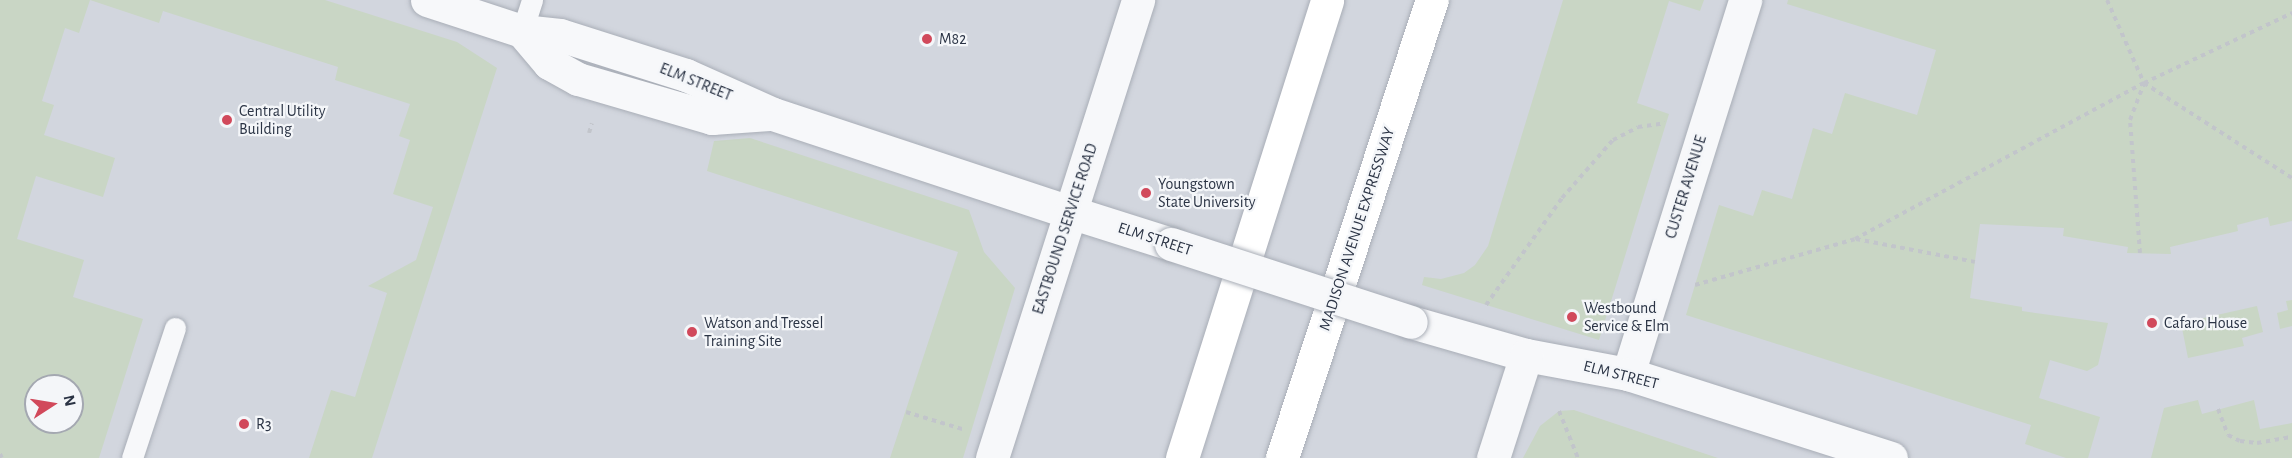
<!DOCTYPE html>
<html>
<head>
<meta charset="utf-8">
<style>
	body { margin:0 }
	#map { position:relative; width:2292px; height:458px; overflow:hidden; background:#e4e7ec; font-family:"Alegreya Sans",sans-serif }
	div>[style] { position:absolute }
	.built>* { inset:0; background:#d2d6de }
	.green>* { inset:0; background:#c9d6c5 }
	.path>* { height:4px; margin-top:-2px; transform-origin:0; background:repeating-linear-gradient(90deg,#c2c5cb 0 4.5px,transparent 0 9px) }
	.roads { filter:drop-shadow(0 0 2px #a9aeb7) drop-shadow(0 0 2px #a9aeb7) }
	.service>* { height:21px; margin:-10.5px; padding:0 10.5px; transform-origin:10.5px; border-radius:10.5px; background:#f7f8fa }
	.minor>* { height:33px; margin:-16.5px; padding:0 16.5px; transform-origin:16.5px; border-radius:16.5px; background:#f7f8fa }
	.tertiary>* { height:33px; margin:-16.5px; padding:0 16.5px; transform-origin:16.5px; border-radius:16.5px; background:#f7f8fa }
	.motorway>* { height:33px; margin:-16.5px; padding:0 16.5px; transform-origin:16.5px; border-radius:16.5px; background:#fff }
	.bridges { filter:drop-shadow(0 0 2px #a9aeb7) drop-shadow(0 0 2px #a9aeb7) }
	.tertiary-bridge>* { height:33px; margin:-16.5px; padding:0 16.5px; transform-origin:16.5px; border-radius:16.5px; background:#f7f8fa }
	.dots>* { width:16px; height:16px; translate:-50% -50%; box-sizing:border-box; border:3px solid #f4f6f9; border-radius:50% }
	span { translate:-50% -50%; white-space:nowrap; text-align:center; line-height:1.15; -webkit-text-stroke:4.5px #f4f6f9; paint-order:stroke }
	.poi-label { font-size:16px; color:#2b3445 }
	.left { translate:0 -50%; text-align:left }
	.street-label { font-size:16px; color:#2b3445 }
	.north { position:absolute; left:24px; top:374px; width:60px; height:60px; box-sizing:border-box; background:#f4f6f9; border:2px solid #a4a8b1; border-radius:50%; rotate:78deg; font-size:16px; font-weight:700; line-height:24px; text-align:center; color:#2b3445 }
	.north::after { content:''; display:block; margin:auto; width:21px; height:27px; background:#d1495b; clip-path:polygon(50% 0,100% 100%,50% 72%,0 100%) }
</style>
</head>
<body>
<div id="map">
	<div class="built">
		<i style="clip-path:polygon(evenodd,0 0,2292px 0,2292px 458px,0 458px,0 0,36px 386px,72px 386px,72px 422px,36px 422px,36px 386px)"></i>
	</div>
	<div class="green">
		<i style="clip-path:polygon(evenodd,0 0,325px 0,457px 42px,497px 68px,372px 458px,309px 458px,331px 390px,355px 397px,387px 293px,368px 286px,416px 260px,433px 207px,393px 194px,410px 140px,399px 136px,410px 104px,335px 80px,338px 67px,163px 11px,159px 23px,90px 0,79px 33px,65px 28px,42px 101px,54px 105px,44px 135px,115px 158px,103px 197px,36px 176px,17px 239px,84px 260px,73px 297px,143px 319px,99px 458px,0 458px,0 0,36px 386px,72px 386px,72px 422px,36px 422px,36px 386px)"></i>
		<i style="clip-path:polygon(1563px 0,1704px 0,1700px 11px,1669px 1px,1637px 103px,1669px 114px,1599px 340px,1422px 285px,1424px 277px,1441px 279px,1464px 273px,1475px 265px,1488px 246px)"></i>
		<i style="clip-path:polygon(1788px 0,2292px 0,2292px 221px,2270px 226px,2268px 217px,2237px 225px,2238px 231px,2170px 247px,2171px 254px,2127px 253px,2128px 247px,2063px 236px,2064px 228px,1980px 224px,1970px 298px,2022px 307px,2022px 311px,2108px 323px,2098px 365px,2087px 371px,2050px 360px,2039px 398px,2100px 417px,2088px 458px,2066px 458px,2025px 444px,2031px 425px,1686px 315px,1719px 205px,1753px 216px,1762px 190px,1792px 199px,1813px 128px,1832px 134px,1845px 93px,1917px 115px,1936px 50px,1787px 4px)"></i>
		<i style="clip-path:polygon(750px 138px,969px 210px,984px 252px,1015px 288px,963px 458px,890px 458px,958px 252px,707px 171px,714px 141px)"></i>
		<i style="clip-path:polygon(2292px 300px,2292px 326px,2280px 329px,2277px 313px,2288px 310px,2286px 301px)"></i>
		<i style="clip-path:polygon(2257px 306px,2263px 332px,2242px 338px,2244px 346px,2188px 358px,2181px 323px)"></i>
		<i style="clip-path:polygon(2198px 400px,2202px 414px,2254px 400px,2260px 429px,2292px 423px,2292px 458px,2151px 458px,2164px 408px)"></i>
		<i style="clip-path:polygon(1574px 410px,1718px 458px,1523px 458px,1540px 426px,1559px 411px)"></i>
	</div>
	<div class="path">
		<i style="left:2107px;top:0;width:91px;rotate:66deg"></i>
		<i style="left:2144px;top:83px;width:176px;rotate:32.7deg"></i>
		<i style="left:589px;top:133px;width:10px;rotate:-73deg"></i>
		<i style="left:1856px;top:239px;width:121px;rotate:10.9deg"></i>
		<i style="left:2140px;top:253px;width:133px;rotate:-94.3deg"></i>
		<i style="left:2130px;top:120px;width:39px;rotate:-69deg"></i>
		<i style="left:1695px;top:285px;width:166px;rotate:-16deg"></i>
		<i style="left:1855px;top:239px;width:328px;rotate:-28.4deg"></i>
		<i style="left:2144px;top:83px;width:164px;rotate:-25.3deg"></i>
		<i style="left:1486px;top:305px;width:131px;rotate:-54.6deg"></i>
		<i style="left:1562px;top:198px;width:77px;rotate:-48.7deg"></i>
		<i style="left:1613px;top:140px;width:28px;rotate:-27deg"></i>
		<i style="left:1638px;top:127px;width:27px;rotate:-8deg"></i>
		<i style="left:2218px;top:409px;width:28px;rotate:69deg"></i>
		<i style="left:2228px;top:435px;width:13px;rotate:27deg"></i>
		<i style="left:2240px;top:441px;width:17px;rotate:7deg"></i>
		<i style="left:2257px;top:443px;width:36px;rotate:-10deg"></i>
		<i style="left:1559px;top:411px;width:51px;rotate:68deg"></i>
		<i style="left:906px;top:412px;width:59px;rotate:16.9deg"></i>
		<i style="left:0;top:454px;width:4px;rotate:63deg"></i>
	</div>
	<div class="roads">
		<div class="service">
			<i style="left:522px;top:31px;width:33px;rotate:-72deg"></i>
			<i style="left:132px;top:458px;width:137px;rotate:-71.7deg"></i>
		</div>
		<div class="minor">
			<i style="left:427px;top:0;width:100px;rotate:18.1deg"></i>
			<i style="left:522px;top:31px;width:38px;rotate:6deg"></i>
			<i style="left:560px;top:35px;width:132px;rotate:17.6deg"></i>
			<i style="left:686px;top:75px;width:95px;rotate:24.1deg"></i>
			<i style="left:773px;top:114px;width:313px;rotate:18.3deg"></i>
			<i style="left:522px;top:31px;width:42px;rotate:49.8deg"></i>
			<i style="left:549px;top:63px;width:33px;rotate:29deg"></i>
			<i style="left:578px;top:79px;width:140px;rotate:16.2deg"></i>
			<i style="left:712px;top:118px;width:57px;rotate:-4deg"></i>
			<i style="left:1628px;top:374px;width:392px;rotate:-72.6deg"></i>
		</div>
		<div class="tertiary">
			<i style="left:1070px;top:212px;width:106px;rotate:17.6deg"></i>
			<i style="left:1411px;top:322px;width:120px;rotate:16deg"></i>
			<i style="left:1526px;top:355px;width:104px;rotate:10.6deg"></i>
			<i style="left:1628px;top:374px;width:276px;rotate:17.7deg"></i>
			<i style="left:992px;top:458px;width:481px;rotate:-72.3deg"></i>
			<i style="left:1493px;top:458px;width:108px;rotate:-72.2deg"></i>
		</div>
		<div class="motorway">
			<i style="left:1182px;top:458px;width:480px;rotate:-72.4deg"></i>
			<i style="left:1282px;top:458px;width:482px;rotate:-71.9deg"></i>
		</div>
	</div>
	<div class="bridges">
		<div class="tertiary-bridge">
			<i style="left:1171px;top:244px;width:252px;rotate:18deg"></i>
		</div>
	</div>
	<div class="dots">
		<i style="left:927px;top:39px;background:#d1495b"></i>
		<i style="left:227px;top:120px;background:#d1495b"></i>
		<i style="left:1146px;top:193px;background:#d1495b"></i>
		<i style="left:1572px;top:317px;background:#d1495b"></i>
		<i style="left:2152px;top:323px;background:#d1495b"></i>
		<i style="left:692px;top:332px;background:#d1495b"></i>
		<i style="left:244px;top:424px;background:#d1495b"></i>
	</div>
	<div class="poi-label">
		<span class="left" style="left:939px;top:39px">M82</span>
		<span class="left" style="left:239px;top:120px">Central Utility<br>Building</span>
		<span class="left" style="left:1158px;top:193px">Youngstown<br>State University</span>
		<span class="left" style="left:1584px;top:317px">Westbound<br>Service &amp; Elm</span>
		<span class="left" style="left:704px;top:332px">Watson and Tressel<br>Training Site</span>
		<span class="left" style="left:2164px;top:323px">Cafaro House</span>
		<span class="left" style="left:256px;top:424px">R3</span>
	</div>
	<div class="street-label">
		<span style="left:696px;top:82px;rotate:22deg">ELM STREET</span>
		<span style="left:1686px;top:187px;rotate:-73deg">CUSTER AVENUE</span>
		<span style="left:1065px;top:229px;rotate:-72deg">EASTBOUND SERVICE ROAD</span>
		<span style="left:1357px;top:229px;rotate:-72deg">MADISON AVENUE EXPRESSWAY</span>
		<span style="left:1155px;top:239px;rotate:18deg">ELM STREET</span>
		<span style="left:1621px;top:375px;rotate:14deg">ELM STREET</span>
	</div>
	<div class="north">N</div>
</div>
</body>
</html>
